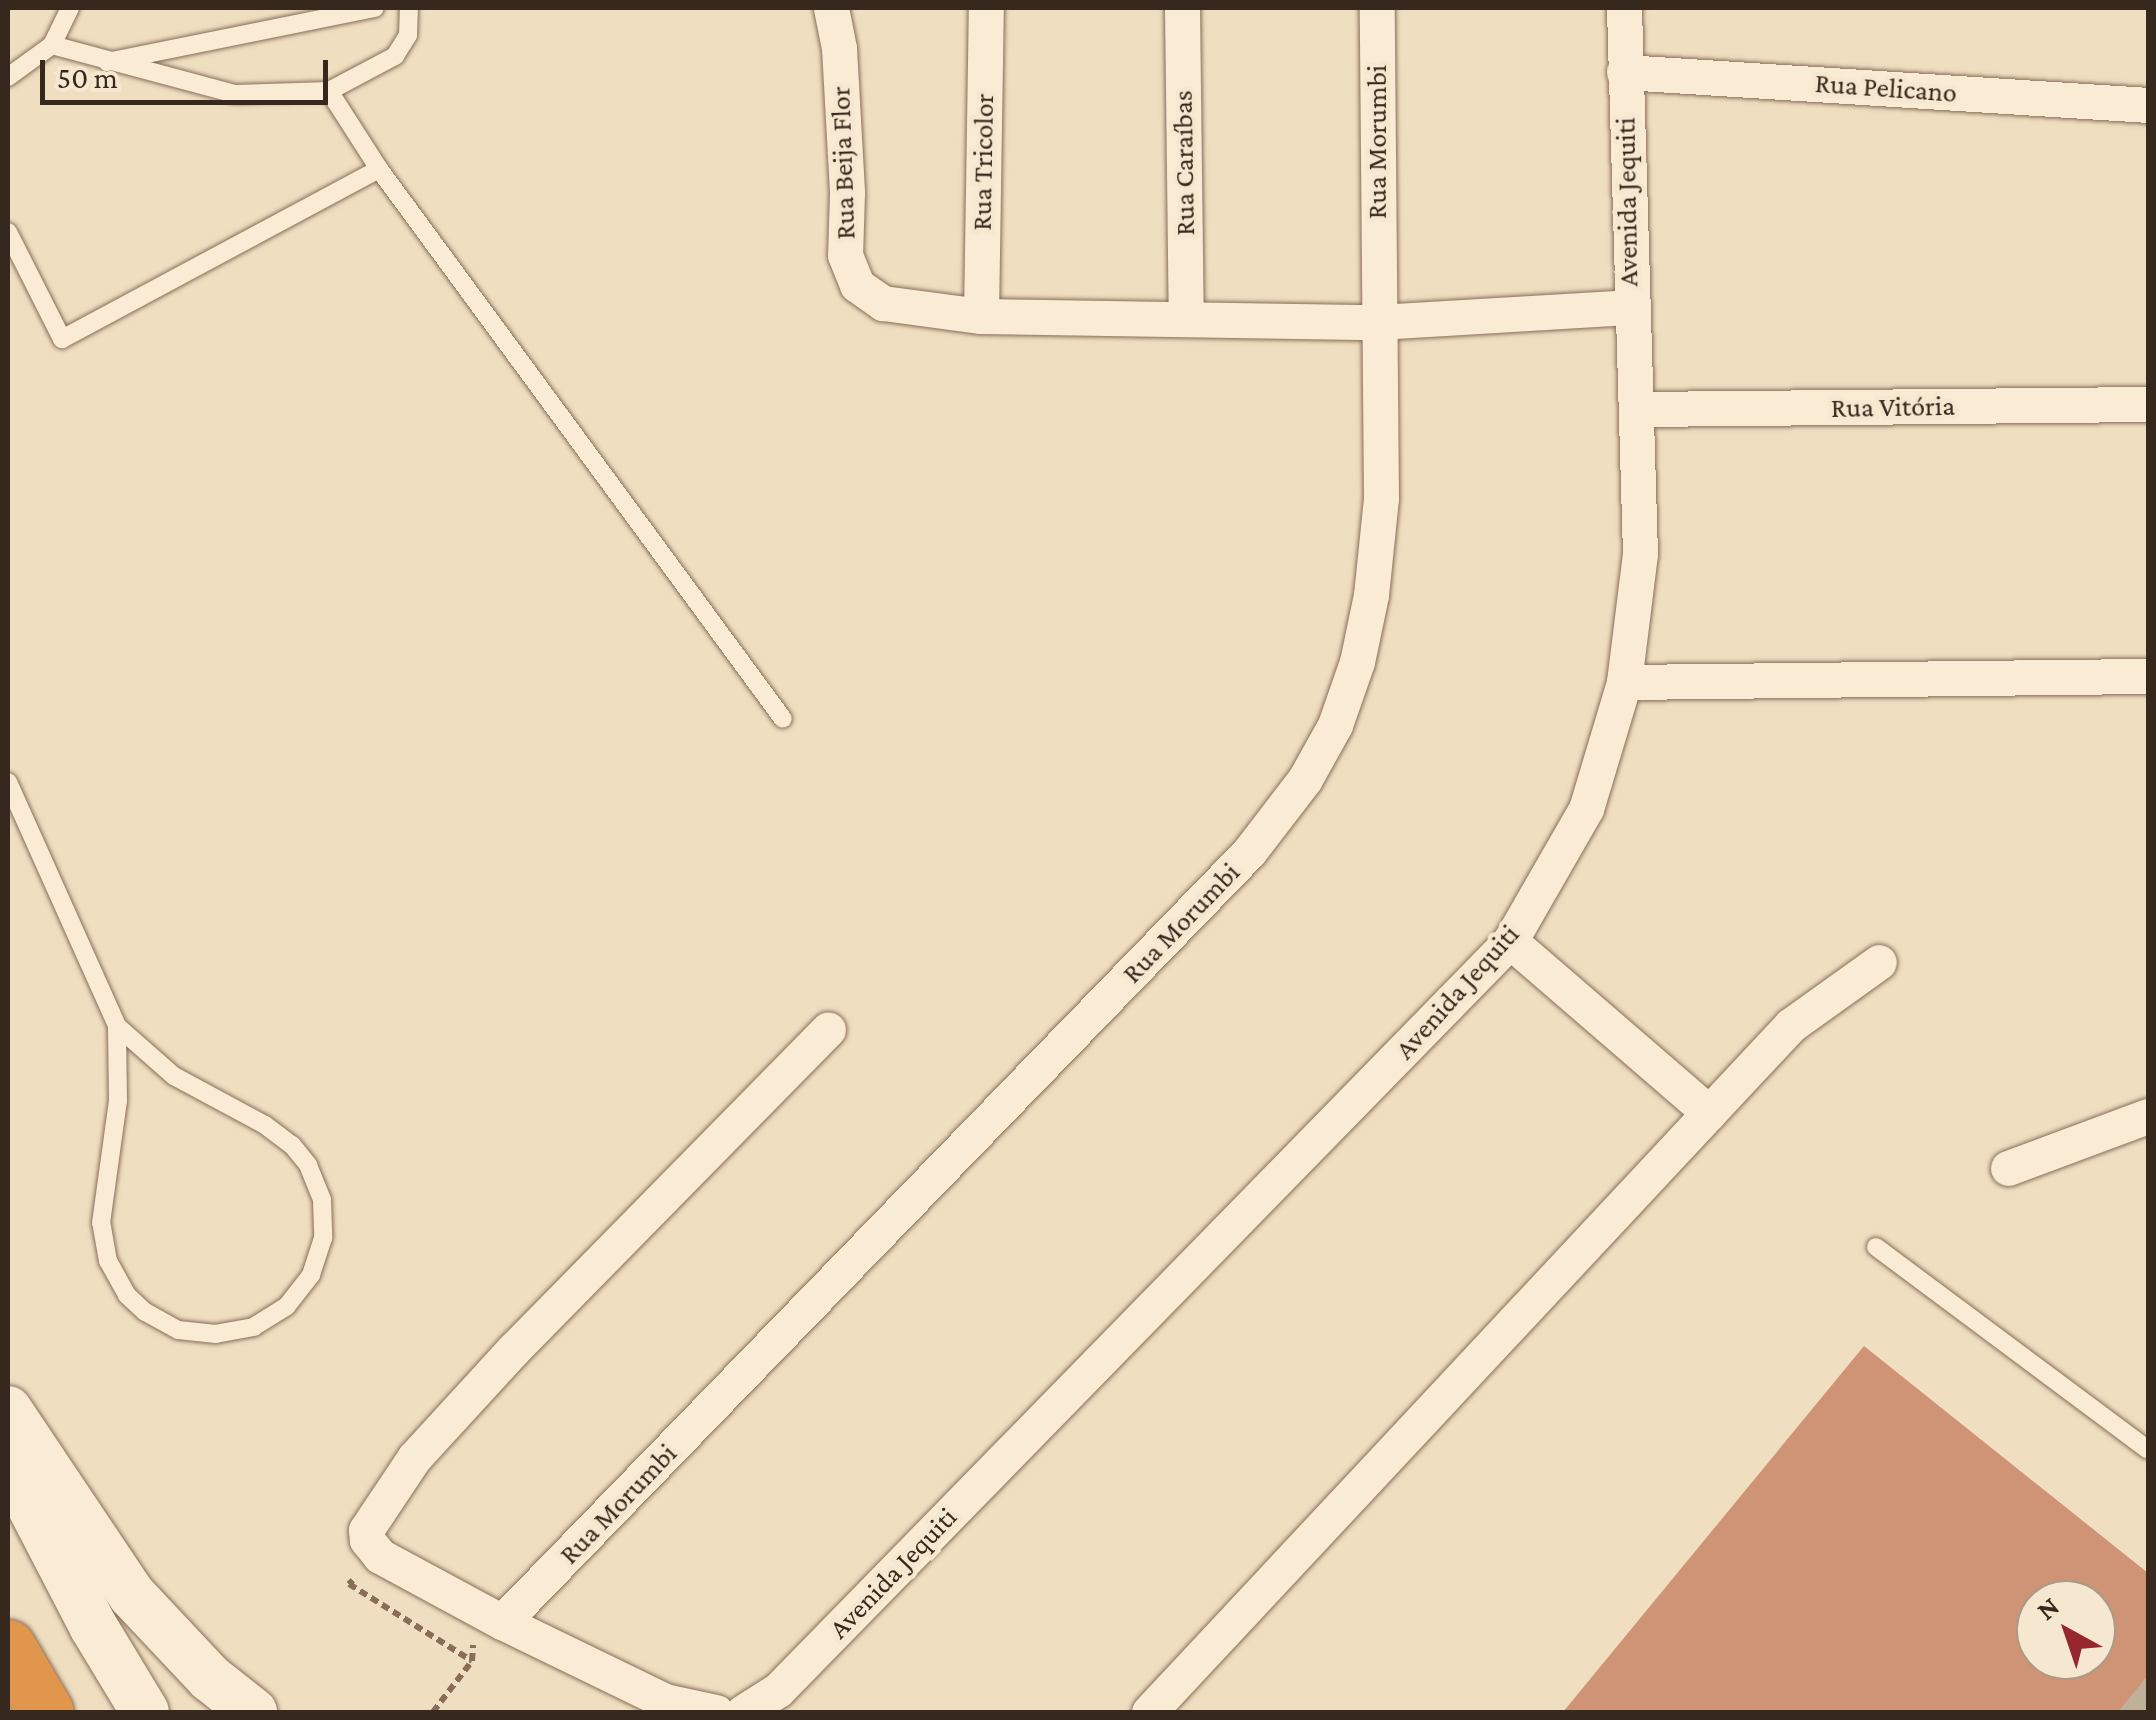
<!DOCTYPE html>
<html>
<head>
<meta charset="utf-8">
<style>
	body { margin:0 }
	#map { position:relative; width:2156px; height:1720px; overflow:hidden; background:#efdec0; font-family:"Crimson Pro",serif }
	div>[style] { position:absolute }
	.shadow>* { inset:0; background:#0003 }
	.building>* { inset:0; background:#ce9475 }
	.path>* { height:6px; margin-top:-3px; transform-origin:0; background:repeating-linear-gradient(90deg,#886e58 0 8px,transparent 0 13px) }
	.roads { filter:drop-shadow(0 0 2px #886e58) drop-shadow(0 0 2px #886e58) }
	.lane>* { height:18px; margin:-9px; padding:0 9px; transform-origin:9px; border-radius:9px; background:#f9ebd4 }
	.street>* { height:35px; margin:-17.5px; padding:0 17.5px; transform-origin:17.5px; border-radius:17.5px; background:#f9ebd4 }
	.secondary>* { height:48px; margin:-24px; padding:0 24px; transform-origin:24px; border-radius:24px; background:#f9ebd4 }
	.highway>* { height:55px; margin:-27.5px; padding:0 27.5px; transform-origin:27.5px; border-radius:27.5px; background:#e1964e }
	span { translate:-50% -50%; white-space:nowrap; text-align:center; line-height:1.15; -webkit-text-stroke:9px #f6e8d0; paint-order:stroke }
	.street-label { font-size:28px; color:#37281d }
	.frame { position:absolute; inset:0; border:10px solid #37281d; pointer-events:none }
	.north { position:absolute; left:2016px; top:1580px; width:100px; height:100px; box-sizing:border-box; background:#f6e8d0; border:2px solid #aa9b88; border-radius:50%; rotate:320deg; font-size:28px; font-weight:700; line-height:40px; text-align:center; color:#37281d }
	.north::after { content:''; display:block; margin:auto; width:35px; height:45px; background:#98262f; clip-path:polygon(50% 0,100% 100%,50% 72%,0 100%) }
	.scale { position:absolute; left:40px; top:60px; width:288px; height:45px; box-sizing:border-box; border:5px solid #37281d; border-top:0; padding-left:12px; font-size:30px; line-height:35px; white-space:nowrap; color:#37281d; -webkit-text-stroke:8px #f6e8d0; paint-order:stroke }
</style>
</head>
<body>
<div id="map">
	<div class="shadow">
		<i style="clip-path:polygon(evenodd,1864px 1349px,2148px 1576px,2148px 1712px,1566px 1712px,1864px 1349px,2036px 1600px,2096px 1600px,2096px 1660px,2036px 1660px,2036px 1600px)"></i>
	</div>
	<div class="building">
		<i style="clip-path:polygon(evenodd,1864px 1346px,2148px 1573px,2148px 1675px,2118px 1712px,1563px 1712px,1864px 1346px,2036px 1600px,2096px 1600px,2096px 1660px,2036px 1660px,2036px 1600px)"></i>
	</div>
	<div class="path">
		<i style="left:353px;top:1580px;width:6px;rotate:135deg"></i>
		<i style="left:349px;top:1584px;width:145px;rotate:32deg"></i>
		<i style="left:433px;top:1712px;width:64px;rotate:-52.6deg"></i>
		<i style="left:472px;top:1661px;width:16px;rotate:-86deg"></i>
	</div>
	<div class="roads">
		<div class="lane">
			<i style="left:52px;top:45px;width:189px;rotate:15deg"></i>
			<i style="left:235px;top:94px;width:94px;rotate:-1.8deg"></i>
			<i style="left:329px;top:91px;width:75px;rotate:-27.9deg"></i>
			<i style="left:395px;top:56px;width:25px;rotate:-58deg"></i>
			<i style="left:408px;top:35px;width:27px;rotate:-88deg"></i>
			<i style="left:107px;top:62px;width:273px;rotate:-11.4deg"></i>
			<i style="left:8px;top:77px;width:54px;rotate:-36deg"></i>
			<i style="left:52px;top:45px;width:41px;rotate:-64.1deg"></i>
			<i style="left:329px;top:91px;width:93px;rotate:57.3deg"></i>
			<i style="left:379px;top:169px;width:682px;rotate:53.7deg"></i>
			<i style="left:8px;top:232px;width:120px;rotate:63.2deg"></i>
			<i style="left:62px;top:339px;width:360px;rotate:-28.2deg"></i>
			<i style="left:8px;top:782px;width:267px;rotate:65.9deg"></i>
			<i style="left:117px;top:1026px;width:76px;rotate:41.3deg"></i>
			<i style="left:174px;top:1076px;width:103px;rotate:28.3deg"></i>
			<i style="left:265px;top:1125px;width:34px;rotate:37deg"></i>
			<i style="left:292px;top:1145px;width:26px;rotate:51deg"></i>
			<i style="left:308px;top:1165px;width:38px;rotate:68deg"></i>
			<i style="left:322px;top:1200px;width:38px;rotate:88deg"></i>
			<i style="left:323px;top:1238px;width:39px;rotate:108deg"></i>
			<i style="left:311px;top:1275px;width:39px;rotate:128deg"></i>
			<i style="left:287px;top:1306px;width:39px;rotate:148deg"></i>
			<i style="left:254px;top:1327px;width:39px;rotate:170deg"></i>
			<i style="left:216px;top:1334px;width:38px;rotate:-174deg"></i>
			<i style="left:178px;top:1330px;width:38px;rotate:-151deg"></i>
			<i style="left:145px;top:1312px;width:25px;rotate:-137deg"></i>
			<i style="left:127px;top:1295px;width:39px;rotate:-119deg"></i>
			<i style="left:108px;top:1261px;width:39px;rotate:-100deg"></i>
			<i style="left:101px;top:1223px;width:123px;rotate:-82.1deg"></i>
			<i style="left:118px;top:1101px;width:75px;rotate:-90.8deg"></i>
			<i style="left:1876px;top:1247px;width:339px;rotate:36.7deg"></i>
		</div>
		<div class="street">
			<i style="left:831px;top:8px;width:41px;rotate:78.7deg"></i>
			<i style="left:839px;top:48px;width:145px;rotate:86.8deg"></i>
			<i style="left:847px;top:193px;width:62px;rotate:91.8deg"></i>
			<i style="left:845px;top:255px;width:32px;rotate:68deg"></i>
			<i style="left:857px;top:285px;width:32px;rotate:35deg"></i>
			<i style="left:883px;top:303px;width:99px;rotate:7.6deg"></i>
			<i style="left:981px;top:316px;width:397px;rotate:0.9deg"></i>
			<i style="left:1378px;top:322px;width:251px;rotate:-3.4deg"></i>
			<i style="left:1182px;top:8px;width:310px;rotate:89.3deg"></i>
			<i style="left:1624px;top:72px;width:525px;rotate:3.6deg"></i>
			<i style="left:981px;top:316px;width:308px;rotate:-89.1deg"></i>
			<i style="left:1638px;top:409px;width:510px;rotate:-0.56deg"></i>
			<i style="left:1624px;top:682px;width:524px;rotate:-0.66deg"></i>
			<i style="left:1510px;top:941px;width:263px;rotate:40.8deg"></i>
			<i style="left:2008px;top:1168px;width:149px;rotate:-20.4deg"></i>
			<i style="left:502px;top:1622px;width:1073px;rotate:-45.87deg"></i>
			<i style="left:1249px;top:852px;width:92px;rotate:-52.5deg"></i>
			<i style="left:1305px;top:779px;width:62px;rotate:-60.9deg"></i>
			<i style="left:1335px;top:725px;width:67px;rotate:-70.8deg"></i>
			<i style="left:1357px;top:662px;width:68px;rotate:-78.2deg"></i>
			<i style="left:1371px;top:595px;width:97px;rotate:-84.1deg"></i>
			<i style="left:1381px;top:499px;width:491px;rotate:-90.5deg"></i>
			<i style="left:716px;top:1712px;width:52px;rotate:-167.8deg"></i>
			<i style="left:665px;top:1701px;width:181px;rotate:-154.1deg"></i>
			<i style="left:502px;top:1622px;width:139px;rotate:-151.6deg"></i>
			<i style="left:380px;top:1556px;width:21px;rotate:-129deg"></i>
			<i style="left:367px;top:1540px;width:10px;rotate:-96deg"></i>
			<i style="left:366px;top:1530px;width:87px;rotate:-56.3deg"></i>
			<i style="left:414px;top:1458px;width:148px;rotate:-47.5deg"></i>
			<i style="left:514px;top:1349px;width:448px;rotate:-45.5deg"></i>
			<i style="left:743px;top:1712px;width:41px;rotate:-32.2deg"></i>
			<i style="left:778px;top:1690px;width:1047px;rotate:-45.66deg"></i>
			<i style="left:1510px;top:941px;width:152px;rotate:-60.1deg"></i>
			<i style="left:1586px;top:809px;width:133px;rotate:-73.3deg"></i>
			<i style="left:1624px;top:682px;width:129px;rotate:-82.9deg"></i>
			<i style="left:1640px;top:554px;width:546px;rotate:-91.68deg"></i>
			<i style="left:1149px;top:1712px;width:940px;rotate:-46.94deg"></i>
			<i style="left:1791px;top:1025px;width:108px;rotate:-35.6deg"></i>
		</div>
		<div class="secondary">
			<i style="left:8px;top:1410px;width:223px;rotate:56.2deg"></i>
			<i style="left:132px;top:1595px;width:114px;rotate:46.8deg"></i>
			<i style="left:210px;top:1678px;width:55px;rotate:38.3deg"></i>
			<i style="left:8px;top:1462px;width:185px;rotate:62.6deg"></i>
			<i style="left:93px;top:1626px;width:100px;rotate:58.8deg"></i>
		</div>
		<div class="highway">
			<i style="left:8px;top:1647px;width:75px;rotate:59.7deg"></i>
		</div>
	</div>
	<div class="street-label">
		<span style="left:1886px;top:88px;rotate:4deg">Rua Pelicano</span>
		<span style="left:1377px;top:142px;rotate:-90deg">Rua Morumbi</span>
		<span style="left:983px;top:162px;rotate:-89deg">Rua Tricolor</span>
		<span style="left:843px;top:163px;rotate:-92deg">Rua Beija Flor</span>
		<span style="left:1184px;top:163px;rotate:-91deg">Rua Caraíbas</span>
		<span style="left:1627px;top:202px;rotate:-91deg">Avenida Jequiti</span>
		<span style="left:1893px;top:407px;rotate:-1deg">Rua Vitória</span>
		<span style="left:1181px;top:923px;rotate:-46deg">Rua Morumbi</span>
		<span style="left:1457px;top:992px;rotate:-48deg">Avenida Jequiti</span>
		<span style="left:618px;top:1504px;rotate:-46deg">Rua Morumbi</span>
		<span style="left:893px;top:1573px;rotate:-46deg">Avenida Jequiti</span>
	</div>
	<div class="frame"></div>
	<div class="north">N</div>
	<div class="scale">50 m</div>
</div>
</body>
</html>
